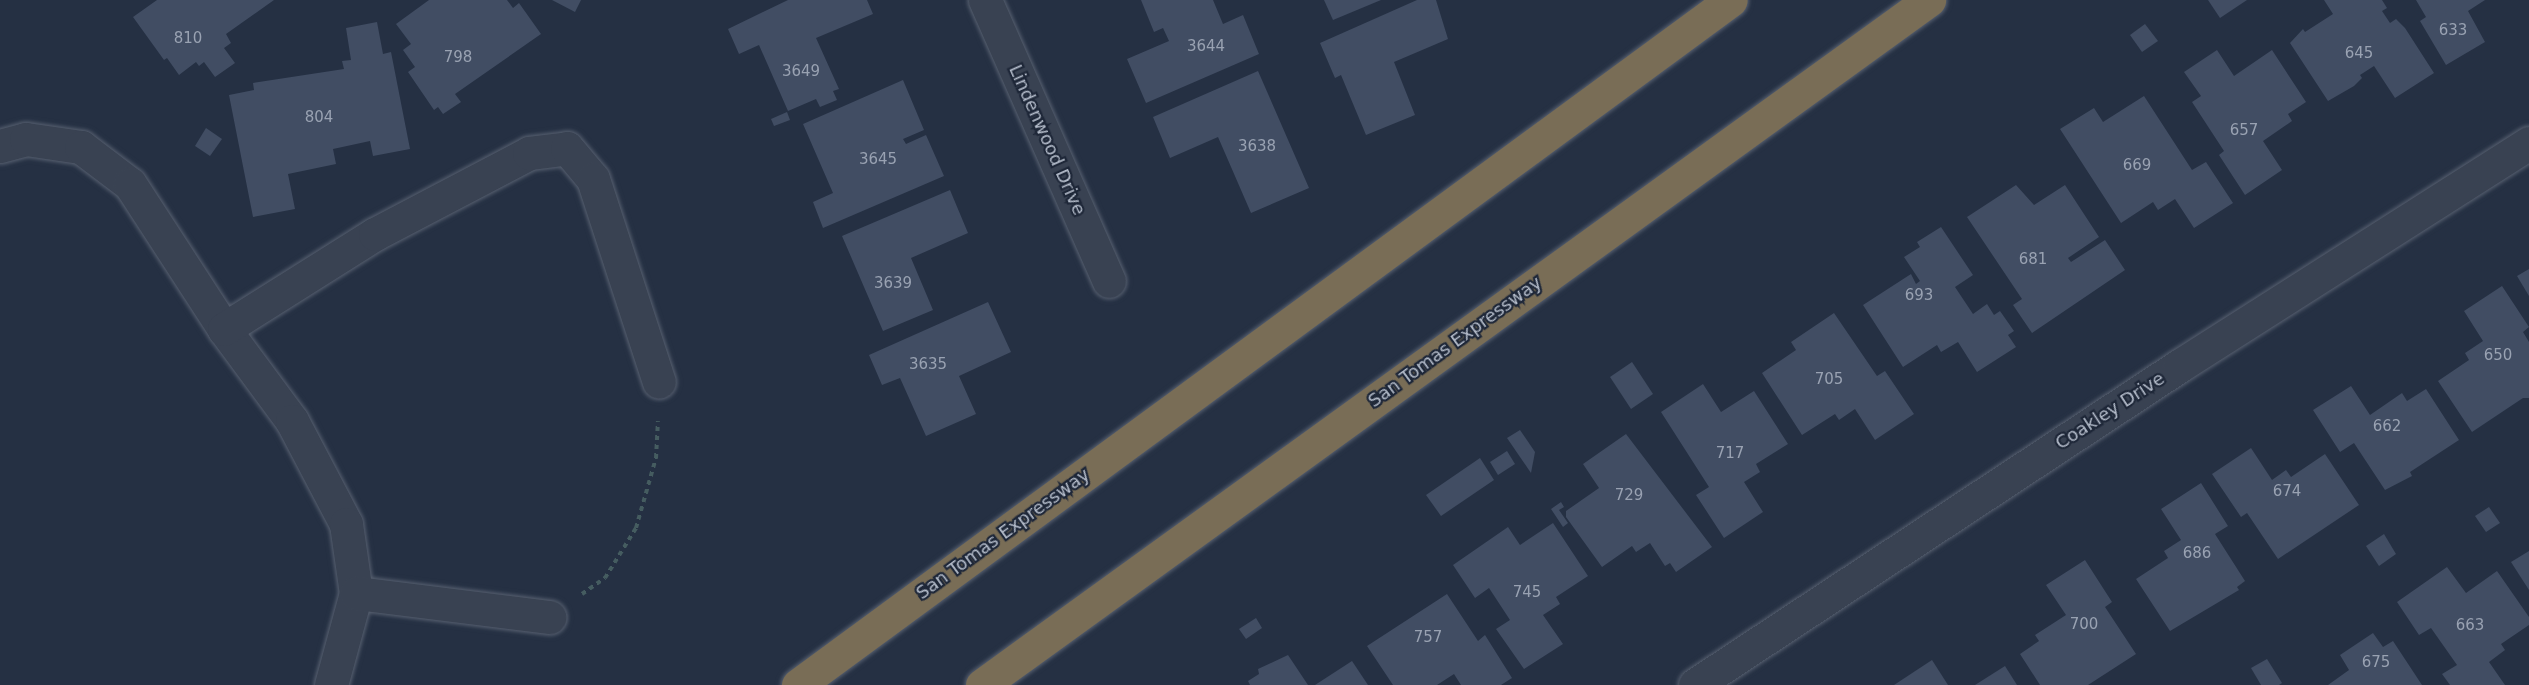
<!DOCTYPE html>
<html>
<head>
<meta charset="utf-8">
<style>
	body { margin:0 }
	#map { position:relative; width:2529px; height:685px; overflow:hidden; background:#253043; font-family:"DejaVu Sans",sans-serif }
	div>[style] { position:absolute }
	.building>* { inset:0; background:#414d63 }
	.path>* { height:4px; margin-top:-2px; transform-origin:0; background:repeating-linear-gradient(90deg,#455c60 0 4.5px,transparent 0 9px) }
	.roads { filter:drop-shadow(0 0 2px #576070) drop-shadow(0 0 2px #576070) }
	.minor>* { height:33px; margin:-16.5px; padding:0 16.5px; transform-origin:16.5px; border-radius:16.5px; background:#394252 }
	.highway>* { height:33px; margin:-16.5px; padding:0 16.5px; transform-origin:16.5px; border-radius:16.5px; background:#796d56 }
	span { translate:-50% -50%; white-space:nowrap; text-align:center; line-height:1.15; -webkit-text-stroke:4.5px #1e2738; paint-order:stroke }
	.number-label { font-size:15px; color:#99a2b2 }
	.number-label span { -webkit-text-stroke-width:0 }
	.street-label { font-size:18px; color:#b6becc }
</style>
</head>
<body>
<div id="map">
	<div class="building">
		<i style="clip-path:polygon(157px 0,274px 0,226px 34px,231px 43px,224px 48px,235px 63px,215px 77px,204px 62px,199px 66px,196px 62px,179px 75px,167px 58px,164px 60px,133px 17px)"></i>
		<i style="clip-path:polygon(429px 0,507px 0,513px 8px,519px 3px,541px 34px,455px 94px,461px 102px,443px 114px,438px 107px,434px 110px,408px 72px,415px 67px,403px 50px,411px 44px,396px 24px)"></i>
		<i style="clip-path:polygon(552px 0,581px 0,575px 12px)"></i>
		<i style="clip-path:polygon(788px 0,867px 0,873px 14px,816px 38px,839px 89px,833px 91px,837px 100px,820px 107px,816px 99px,788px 111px,759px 45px,739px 54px,728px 29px)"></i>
		<i style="clip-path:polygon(1141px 0,1213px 0,1223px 24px,1243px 15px,1259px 54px,1146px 103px,1127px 59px,1169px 41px,1163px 28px,1154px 32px)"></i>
		<i style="clip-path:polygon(1324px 0,1381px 0,1333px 20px)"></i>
		<i style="clip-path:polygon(1417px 0,1436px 0,1448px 39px,1394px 62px,1415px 115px,1366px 135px,1341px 75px,1335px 78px,1320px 43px)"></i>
		<i style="clip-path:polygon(2208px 0,2247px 0,2220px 18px)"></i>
		<i style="clip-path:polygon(2324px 0,2382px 0,2387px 8px,2382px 11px,2390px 23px,2396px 19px,2405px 28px,2434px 73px,2395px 98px,2374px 66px,2360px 75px,2362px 78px,2354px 86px,2328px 101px,2290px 43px,2303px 29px,2305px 32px,2333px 14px)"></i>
		<i style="clip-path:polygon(2416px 0,2485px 0,2468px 11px,2485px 42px,2446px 65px,2420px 21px,2426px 17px)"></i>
		<i style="clip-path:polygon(377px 22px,383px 54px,391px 52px,410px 149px,373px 156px,370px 141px,333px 149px,336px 164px,288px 174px,295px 209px,253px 217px,229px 95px,254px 90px,253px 83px,344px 69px,342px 61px,351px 60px,346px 28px)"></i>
		<i style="clip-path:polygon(2145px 24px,2158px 41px,2142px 52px,2130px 35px)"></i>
		<i style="clip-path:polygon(2217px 50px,2234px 76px,2272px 50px,2306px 102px,2288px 114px,2292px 121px,2263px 141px,2282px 170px,2245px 195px,2219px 155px,2224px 151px,2192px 102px,2201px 96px,2184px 72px)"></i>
		<i style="clip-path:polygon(1258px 71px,1309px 188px,1251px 213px,1218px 137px,1170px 158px,1153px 117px)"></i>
		<i style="clip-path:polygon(903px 80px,924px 130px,903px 139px,906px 144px,926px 135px,944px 176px,823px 228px,813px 202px,833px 193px,803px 124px)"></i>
		<i style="clip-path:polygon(2144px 96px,2192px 170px,2206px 162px,2233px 203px,2194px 228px,2175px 199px,2158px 210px,2153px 202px,2121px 223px,2060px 129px,2094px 108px,2103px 122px)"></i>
		<i style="clip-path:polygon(787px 112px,790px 120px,774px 126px,771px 119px)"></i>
		<i style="clip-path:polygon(206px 128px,222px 139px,210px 156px,195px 146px)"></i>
		<i style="clip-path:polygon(2016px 185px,2034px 205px,2065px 185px,2099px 237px,2068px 258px,2071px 262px,2105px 240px,2125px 270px,2032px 333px,2013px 305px,2022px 299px,1967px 217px)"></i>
		<i style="clip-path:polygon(950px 190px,968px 233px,911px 258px,933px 310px,883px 331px,842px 236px)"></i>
		<i style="clip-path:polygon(1941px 227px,1973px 275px,1955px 287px,1973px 314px,1987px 304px,1994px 315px,2000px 311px,2014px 331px,2008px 335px,2016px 347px,1977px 372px,1958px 342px,1941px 352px,1937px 345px,1903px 367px,1863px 305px,1911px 274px,1916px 284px,1920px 281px,1904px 257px,1920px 247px,1917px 242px)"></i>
		<i style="clip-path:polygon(2529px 269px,2529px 296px,2517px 276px)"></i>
		<i style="clip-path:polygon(2502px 286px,2529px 327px,2523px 332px,2529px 342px,2529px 398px,2523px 398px,2472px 432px,2438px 381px,2469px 360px,2465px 353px,2483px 341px,2464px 311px)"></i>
		<i style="clip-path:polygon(988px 302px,1011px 352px,959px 376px,976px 414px,926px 436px,900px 378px,882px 385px,869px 355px)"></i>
		<i style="clip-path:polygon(1834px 313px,1877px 376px,1885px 371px,1914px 414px,1875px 440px,1855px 409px,1839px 420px,1835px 414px,1802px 435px,1762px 373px,1796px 350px,1791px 342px)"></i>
		<i style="clip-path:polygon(1632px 362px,1653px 394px,1631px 409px,1610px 377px)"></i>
		<i style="clip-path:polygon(1703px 384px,1721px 412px,1754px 391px,1788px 444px,1756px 464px,1760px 472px,1744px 482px,1763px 512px,1724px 538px,1696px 495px,1709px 487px,1661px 412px)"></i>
		<i style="clip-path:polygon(2351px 386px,2370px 415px,2402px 393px,2407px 401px,2426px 389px,2459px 440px,2410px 472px,2412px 476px,2385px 490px,2354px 443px,2340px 452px,2313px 410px)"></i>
		<i style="clip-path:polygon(1520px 430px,1535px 452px,1531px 473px,1507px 438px)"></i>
		<i style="clip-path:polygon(1626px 434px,1712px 547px,1676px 572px,1670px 563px,1665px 566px,1650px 543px,1636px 552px,1632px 546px,1602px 567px,1566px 517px,1566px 511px,1599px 488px,1583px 464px)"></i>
		<i style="clip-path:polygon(2251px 448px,2272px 480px,2286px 470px,2291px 477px,2325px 454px,2359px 505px,2278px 559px,2247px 513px,2241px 517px,2212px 474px)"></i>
		<i style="clip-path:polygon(1507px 451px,1515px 464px,1498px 475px,1490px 462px)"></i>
		<i style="clip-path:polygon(1480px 458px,1494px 480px,1441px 516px,1426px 495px)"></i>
		<i style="clip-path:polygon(2201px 483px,2228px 526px,2215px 534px,2245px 581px,2237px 587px,2239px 590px,2170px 631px,2136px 579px,2168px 558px,2164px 551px,2181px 540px,2161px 509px)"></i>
		<i style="clip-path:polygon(1561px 502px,1564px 507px,1559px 510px,1568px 523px,1563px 527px,1551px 509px)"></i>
		<i style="clip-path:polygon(2489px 507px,2500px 523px,2486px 532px,2475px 516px)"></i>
		<i style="clip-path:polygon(1553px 523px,1588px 576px,1556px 597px,1560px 604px,1543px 615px,1563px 644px,1524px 669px,1496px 629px,1510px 620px,1489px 588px,1475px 598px,1453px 565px,1508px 527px,1520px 545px)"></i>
		<i style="clip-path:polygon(2384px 534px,2396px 554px,2379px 566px,2366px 546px)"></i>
		<i style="clip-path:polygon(2529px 551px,2529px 590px,2511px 562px)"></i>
		<i style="clip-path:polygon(2085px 560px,2112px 602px,2105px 607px,2136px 654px,2088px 685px,2040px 685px,2020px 654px,2039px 641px,2035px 635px,2066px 615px,2046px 585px)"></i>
		<i style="clip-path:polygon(2447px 567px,2466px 593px,2497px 571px,2529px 617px,2529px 625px,2501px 644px,2505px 650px,2489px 662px,2505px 685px,2450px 685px,2442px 674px,2457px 665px,2431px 628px,2419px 635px,2397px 602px)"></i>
		<i style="clip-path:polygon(1447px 594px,1478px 641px,1485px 635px,1512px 678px,1501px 685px,1461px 685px,1454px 674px,1437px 685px,1393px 685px,1367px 646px)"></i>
		<i style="clip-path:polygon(1256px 618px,1262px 628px,1246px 639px,1239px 629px)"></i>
		<i style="clip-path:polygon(2373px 633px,2383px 647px,2393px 641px,2422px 685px,2328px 685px,2349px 670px,2340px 655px)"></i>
		<i style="clip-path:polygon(1288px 655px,1308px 685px,1250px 685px,1248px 681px,1259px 674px,1258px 669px)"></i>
		<i style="clip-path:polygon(2267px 659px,2282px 683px,2279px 685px,2261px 685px,2251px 668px)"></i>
		<i style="clip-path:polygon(1932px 660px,1948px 685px,1894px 685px)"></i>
		<i style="clip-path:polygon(1352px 661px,1368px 685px,1315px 685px)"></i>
		<i style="clip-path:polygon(2005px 666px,2017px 685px,1975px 685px)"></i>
	</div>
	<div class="path">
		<i style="left:582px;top:594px;width:28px;rotate:-35deg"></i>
		<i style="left:605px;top:578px;width:59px;rotate:-58.2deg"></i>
		<i style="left:636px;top:528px;width:73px;rotate:-74.1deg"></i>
		<i style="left:656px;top:458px;width:37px;rotate:-87deg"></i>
	</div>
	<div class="roads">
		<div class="minor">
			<i style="left:985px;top:0;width:307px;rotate:66.2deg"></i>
			<i style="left:0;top:146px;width:27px;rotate:-15deg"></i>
			<i style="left:26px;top:139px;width:56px;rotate:8.3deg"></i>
			<i style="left:81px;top:147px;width:61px;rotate:37.1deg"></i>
			<i style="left:130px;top:184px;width:173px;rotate:57deg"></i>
			<i style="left:224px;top:329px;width:114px;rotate:53.5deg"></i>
			<i style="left:292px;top:421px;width:116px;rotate:62.3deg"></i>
			<i style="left:346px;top:524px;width:70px;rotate:81.8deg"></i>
			<i style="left:356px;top:593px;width:95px;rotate:105.2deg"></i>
			<i style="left:224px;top:329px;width:178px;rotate:-32.2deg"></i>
			<i style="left:375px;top:234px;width:174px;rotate:-27.7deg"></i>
			<i style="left:529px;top:153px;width:38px;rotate:-7deg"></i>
			<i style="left:567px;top:148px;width:40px;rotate:50deg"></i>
			<i style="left:593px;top:179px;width:213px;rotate:72deg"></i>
			<i style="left:356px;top:593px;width:195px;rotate:7.1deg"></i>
			<i style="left:1695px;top:685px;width:580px;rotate:-33.39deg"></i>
			<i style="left:2179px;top:366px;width:415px;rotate:-32.5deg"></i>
		</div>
		<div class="highway">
			<i style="left:798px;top:685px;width:1157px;rotate:-36.29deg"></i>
			<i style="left:982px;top:685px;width:1169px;rotate:-35.88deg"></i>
		</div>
	</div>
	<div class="number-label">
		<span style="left:2453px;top:31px">633</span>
		<span style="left:188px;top:39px">810</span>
		<span style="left:1206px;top:47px">3644</span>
		<span style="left:2359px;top:54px">645</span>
		<span style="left:458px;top:58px">798</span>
		<span style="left:801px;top:72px">3649</span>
		<span style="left:319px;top:118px">804</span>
		<span style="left:2244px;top:131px">657</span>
		<span style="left:1257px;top:147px">3638</span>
		<span style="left:878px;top:160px">3645</span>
		<span style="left:2137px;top:166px">669</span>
		<span style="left:2033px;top:260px">681</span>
		<span style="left:893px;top:284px">3639</span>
		<span style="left:1919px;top:296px">693</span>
		<span style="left:2498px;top:356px">650</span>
		<span style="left:928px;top:365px">3635</span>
		<span style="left:1829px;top:380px">705</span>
		<span style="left:2387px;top:427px">662</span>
		<span style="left:1730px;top:454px">717</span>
		<span style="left:2287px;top:492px">674</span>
		<span style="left:1629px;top:496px">729</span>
		<span style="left:2197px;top:554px">686</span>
		<span style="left:1527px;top:593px">745</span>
		<span style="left:2084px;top:625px">700</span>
		<span style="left:2470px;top:626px">663</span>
		<span style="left:1428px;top:638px">757</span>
		<span style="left:2376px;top:663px">675</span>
	</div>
	<div class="street-label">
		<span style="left:1047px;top:140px;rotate:66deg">Lindenwood Drive</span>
		<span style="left:1455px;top:342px;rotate:-36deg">San Tomas Expressway</span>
		<span style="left:2110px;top:411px;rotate:-33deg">Coakley Drive</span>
		<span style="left:1003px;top:534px;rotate:-36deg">San Tomas Expressway</span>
	</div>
</div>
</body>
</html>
